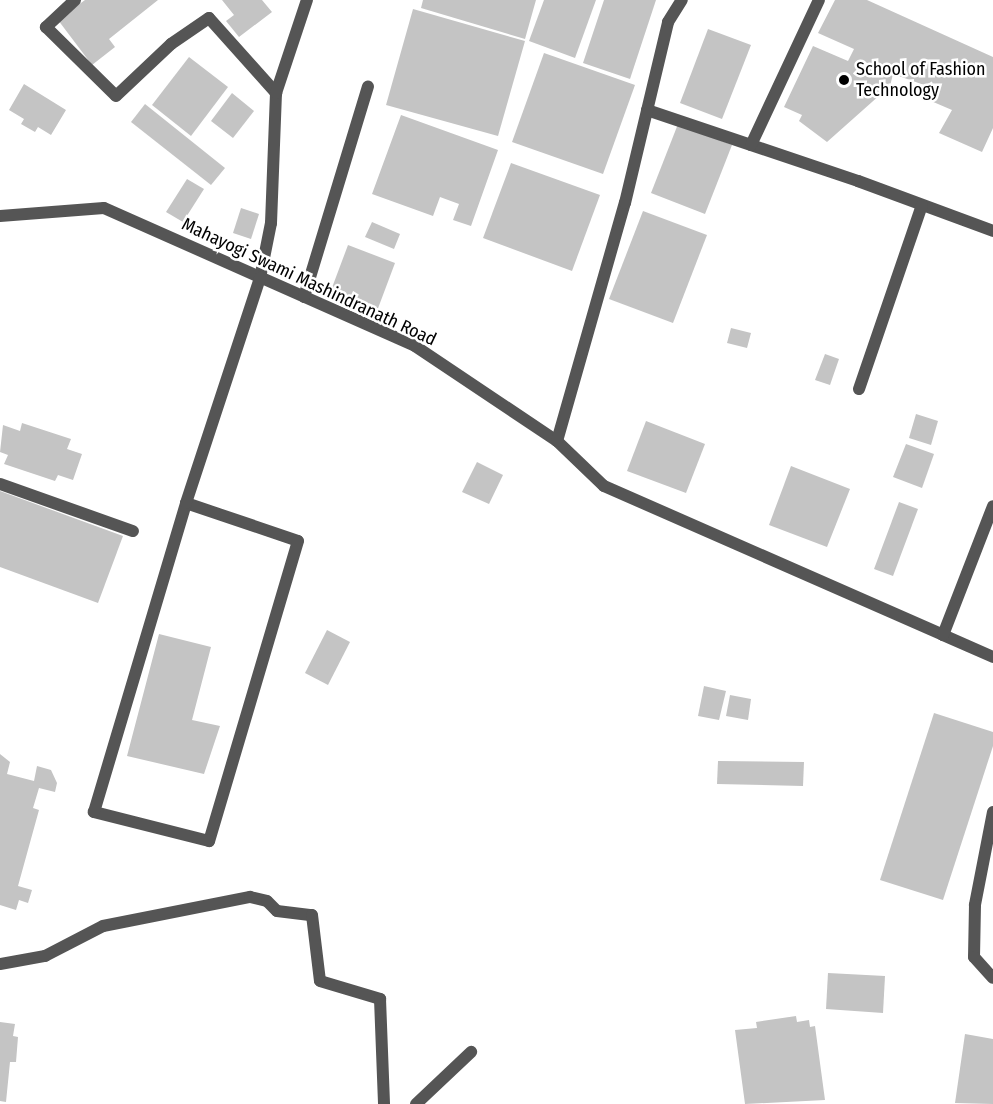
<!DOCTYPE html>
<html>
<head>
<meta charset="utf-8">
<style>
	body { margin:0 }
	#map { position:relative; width:993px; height:1104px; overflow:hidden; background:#fff; font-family:"Fira Sans Condensed",sans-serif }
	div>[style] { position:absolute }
	.building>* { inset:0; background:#c4c4c4 }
	.service>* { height:12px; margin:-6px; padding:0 6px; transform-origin:6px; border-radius:6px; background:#555 }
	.minor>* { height:12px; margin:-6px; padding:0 6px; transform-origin:6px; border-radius:6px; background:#555 }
	.dots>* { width:16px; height:16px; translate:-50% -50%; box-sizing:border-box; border:3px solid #fff; border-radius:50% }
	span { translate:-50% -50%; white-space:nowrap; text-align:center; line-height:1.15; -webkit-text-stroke:5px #fff; paint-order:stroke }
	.poi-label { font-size:18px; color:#000 }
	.left { translate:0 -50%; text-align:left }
	.street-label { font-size:18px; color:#000 }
</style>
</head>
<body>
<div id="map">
	<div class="building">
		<i style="clip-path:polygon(85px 0,158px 0,109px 39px,115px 47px,92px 65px,58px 20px)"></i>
		<i style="clip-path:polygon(222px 0,262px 0,272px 12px,239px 37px,226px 21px,234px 15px)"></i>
		<i style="clip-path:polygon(423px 0,536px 0,525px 39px,421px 8px)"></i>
		<i style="clip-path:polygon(544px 0,596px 0,575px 58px,529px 41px)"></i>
		<i style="clip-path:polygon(604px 0,656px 0,630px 79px,583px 63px)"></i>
		<i style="clip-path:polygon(835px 0,867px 0,993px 57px,993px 128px,982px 152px,939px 133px,952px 110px,924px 98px,927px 86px,893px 74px,890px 86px,827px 142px,799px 121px,802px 115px,784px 107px,813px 46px,848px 61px,854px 49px,818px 33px)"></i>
		<i style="clip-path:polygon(413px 9px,525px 41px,498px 136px,386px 105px)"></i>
		<i style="clip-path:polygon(708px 29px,751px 45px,722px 119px,680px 103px)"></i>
		<i style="clip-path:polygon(544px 53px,635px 85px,603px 174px,512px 142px)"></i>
		<i style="clip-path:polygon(189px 57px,228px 87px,191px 136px,152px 105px)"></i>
		<i style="clip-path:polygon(24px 84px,66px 110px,51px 135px,38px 127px,35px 132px,21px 124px,24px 119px,9px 110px)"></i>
		<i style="clip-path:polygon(232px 93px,254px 111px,233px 138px,211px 121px)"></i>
		<i style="clip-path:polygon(145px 104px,225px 168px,211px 185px,131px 122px)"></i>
		<i style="clip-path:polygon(401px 115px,498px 150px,471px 226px,453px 220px,459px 204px,440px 197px,433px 216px,372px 194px)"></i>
		<i style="clip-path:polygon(678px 124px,732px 145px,705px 214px,651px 193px)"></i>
		<i style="clip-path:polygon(511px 163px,600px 195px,572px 271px,483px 238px)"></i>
		<i style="clip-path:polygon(187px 179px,204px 189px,183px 222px,166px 212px)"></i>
		<i style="clip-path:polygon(241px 208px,259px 214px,251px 239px,233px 233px)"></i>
		<i style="clip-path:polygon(643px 211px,707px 235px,673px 323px,609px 299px)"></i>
		<i style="clip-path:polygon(372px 222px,400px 234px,394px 249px,365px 237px)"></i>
		<i style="clip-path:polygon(348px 245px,395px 263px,377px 311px,330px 293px)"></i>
		<i style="clip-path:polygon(731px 328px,751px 333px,747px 348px,727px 343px)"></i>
		<i style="clip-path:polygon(825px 354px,839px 359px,830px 385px,815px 380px)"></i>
		<i style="clip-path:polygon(916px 414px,938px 421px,931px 445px,909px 438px)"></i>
		<i style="clip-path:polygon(646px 421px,705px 444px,686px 493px,627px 471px)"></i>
		<i style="clip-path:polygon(22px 423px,71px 439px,67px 449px,82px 454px,73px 480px,58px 475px,55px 481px,4px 464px,8px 455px,0 452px,3px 425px,20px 431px)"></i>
		<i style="clip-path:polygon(906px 444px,934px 454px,922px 488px,893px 477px)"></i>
		<i style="clip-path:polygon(477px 462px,503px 475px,489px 504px,462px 492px)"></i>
		<i style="clip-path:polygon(791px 466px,850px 489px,827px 547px,769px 525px)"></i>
		<i style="clip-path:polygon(0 491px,123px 536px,98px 603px,0 567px)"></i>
		<i style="clip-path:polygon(899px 502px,918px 509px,893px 576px,874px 569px)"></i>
		<i style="clip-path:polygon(327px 630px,350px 642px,328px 685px,305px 673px)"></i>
		<i style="clip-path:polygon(159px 634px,211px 647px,192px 720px,220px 726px,204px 774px,127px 756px)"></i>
		<i style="clip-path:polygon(704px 686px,726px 691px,719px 720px,698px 716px)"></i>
		<i style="clip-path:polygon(730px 695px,751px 699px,748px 720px,726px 716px)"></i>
		<i style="clip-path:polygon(934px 713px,993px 732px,993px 746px,943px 900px,880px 880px)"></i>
		<i style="clip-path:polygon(0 754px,10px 762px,7px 774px,34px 781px,37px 766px,51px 770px,57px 783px,55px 792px,39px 788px,33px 808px,39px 810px,18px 886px,32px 890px,28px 903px,19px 900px,16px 910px,0 905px)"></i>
		<i style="clip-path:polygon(718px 761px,804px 762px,803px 786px,717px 784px)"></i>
		<i style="clip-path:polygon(828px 973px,885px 976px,883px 1013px,826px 1009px)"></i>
		<i style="clip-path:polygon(796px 1016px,797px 1022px,809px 1020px,810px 1027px,815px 1026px,825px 1100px,745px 1104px,735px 1030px,757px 1028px,756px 1022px)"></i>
		<i style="clip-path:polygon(0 1022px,15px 1024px,13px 1036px,18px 1037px,16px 1062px,10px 1062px,6px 1102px,0 1101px)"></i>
		<i style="clip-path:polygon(965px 1034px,993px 1039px,993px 1104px,955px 1103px)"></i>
	</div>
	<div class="service">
		<i style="left:75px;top:0;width:40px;rotate:137deg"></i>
		<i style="left:46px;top:27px;width:98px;rotate:44.6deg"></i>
		<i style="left:116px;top:96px;width:76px;rotate:-43.4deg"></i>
		<i style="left:171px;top:44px;width:46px;rotate:-34.4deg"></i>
		<i style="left:209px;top:18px;width:101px;rotate:48.2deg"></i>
		<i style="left:276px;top:93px;width:130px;rotate:92.2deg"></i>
		<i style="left:271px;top:223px;width:56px;rotate:101.3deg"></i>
		<i style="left:276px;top:93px;width:98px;rotate:-71.6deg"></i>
		<i style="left:943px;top:635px;width:55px;rotate:23.7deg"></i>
		<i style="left:993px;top:812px;width:95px;rotate:101deg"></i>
		<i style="left:975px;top:905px;width:52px;rotate:91.1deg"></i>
		<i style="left:974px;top:957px;width:28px;rotate:48deg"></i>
	</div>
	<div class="minor">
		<i style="left:647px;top:110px;width:223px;rotate:18.6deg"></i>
		<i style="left:858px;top:181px;width:144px;rotate:20.3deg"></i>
		<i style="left:751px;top:145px;width:160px;rotate:-64.9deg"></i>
		<i style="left:0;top:216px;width:104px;rotate:-4.4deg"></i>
		<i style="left:104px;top:208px;width:340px;rotate:23.9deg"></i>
		<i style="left:415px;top:346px;width:171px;rotate:33.8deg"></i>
		<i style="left:557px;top:441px;width:65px;rotate:43.8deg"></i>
		<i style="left:604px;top:486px;width:370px;rotate:23.7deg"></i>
		<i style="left:943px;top:635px;width:138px;rotate:-68.8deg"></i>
		<i style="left:304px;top:297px;width:220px;rotate:-73.1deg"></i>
		<i style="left:859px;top:389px;width:194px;rotate:-71.1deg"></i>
		<i style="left:557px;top:441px;width:248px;rotate:-74.1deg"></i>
		<i style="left:625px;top:203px;width:186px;rotate:-76.6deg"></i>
		<i style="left:668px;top:22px;width:26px;rotate:-58deg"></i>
		<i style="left:0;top:484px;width:141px;rotate:19.5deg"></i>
		<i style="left:186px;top:503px;width:118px;rotate:18.7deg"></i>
		<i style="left:298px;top:541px;width:313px;rotate:106.5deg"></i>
		<i style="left:209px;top:841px;width:119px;rotate:-165.8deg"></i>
		<i style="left:94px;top:812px;width:322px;rotate:-73.4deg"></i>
		<i style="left:186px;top:503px;width:237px;rotate:-71.8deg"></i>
		<i style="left:0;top:964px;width:46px;rotate:-10.1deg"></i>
		<i style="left:45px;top:956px;width:65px;rotate:-27.3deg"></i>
		<i style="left:103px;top:926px;width:150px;rotate:-11.2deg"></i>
		<i style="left:250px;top:897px;width:17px;rotate:13deg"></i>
		<i style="left:267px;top:901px;width:14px;rotate:45deg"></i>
		<i style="left:277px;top:911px;width:35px;rotate:7deg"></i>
		<i style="left:312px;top:915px;width:66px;rotate:83.1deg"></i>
		<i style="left:320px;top:981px;width:63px;rotate:16.7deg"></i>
		<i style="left:380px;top:999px;width:105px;rotate:87.8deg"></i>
		<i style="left:416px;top:1104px;width:76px;rotate:-43.4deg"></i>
	</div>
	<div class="dots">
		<i style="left:844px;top:80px;background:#000"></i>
	</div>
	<div class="poi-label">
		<span class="left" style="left:856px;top:80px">School of Fashion<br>Technology</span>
	</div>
	<div class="street-label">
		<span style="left:309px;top:282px;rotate:25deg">Mahayogi Swami Mashindranath Road</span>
	</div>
</div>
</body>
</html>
